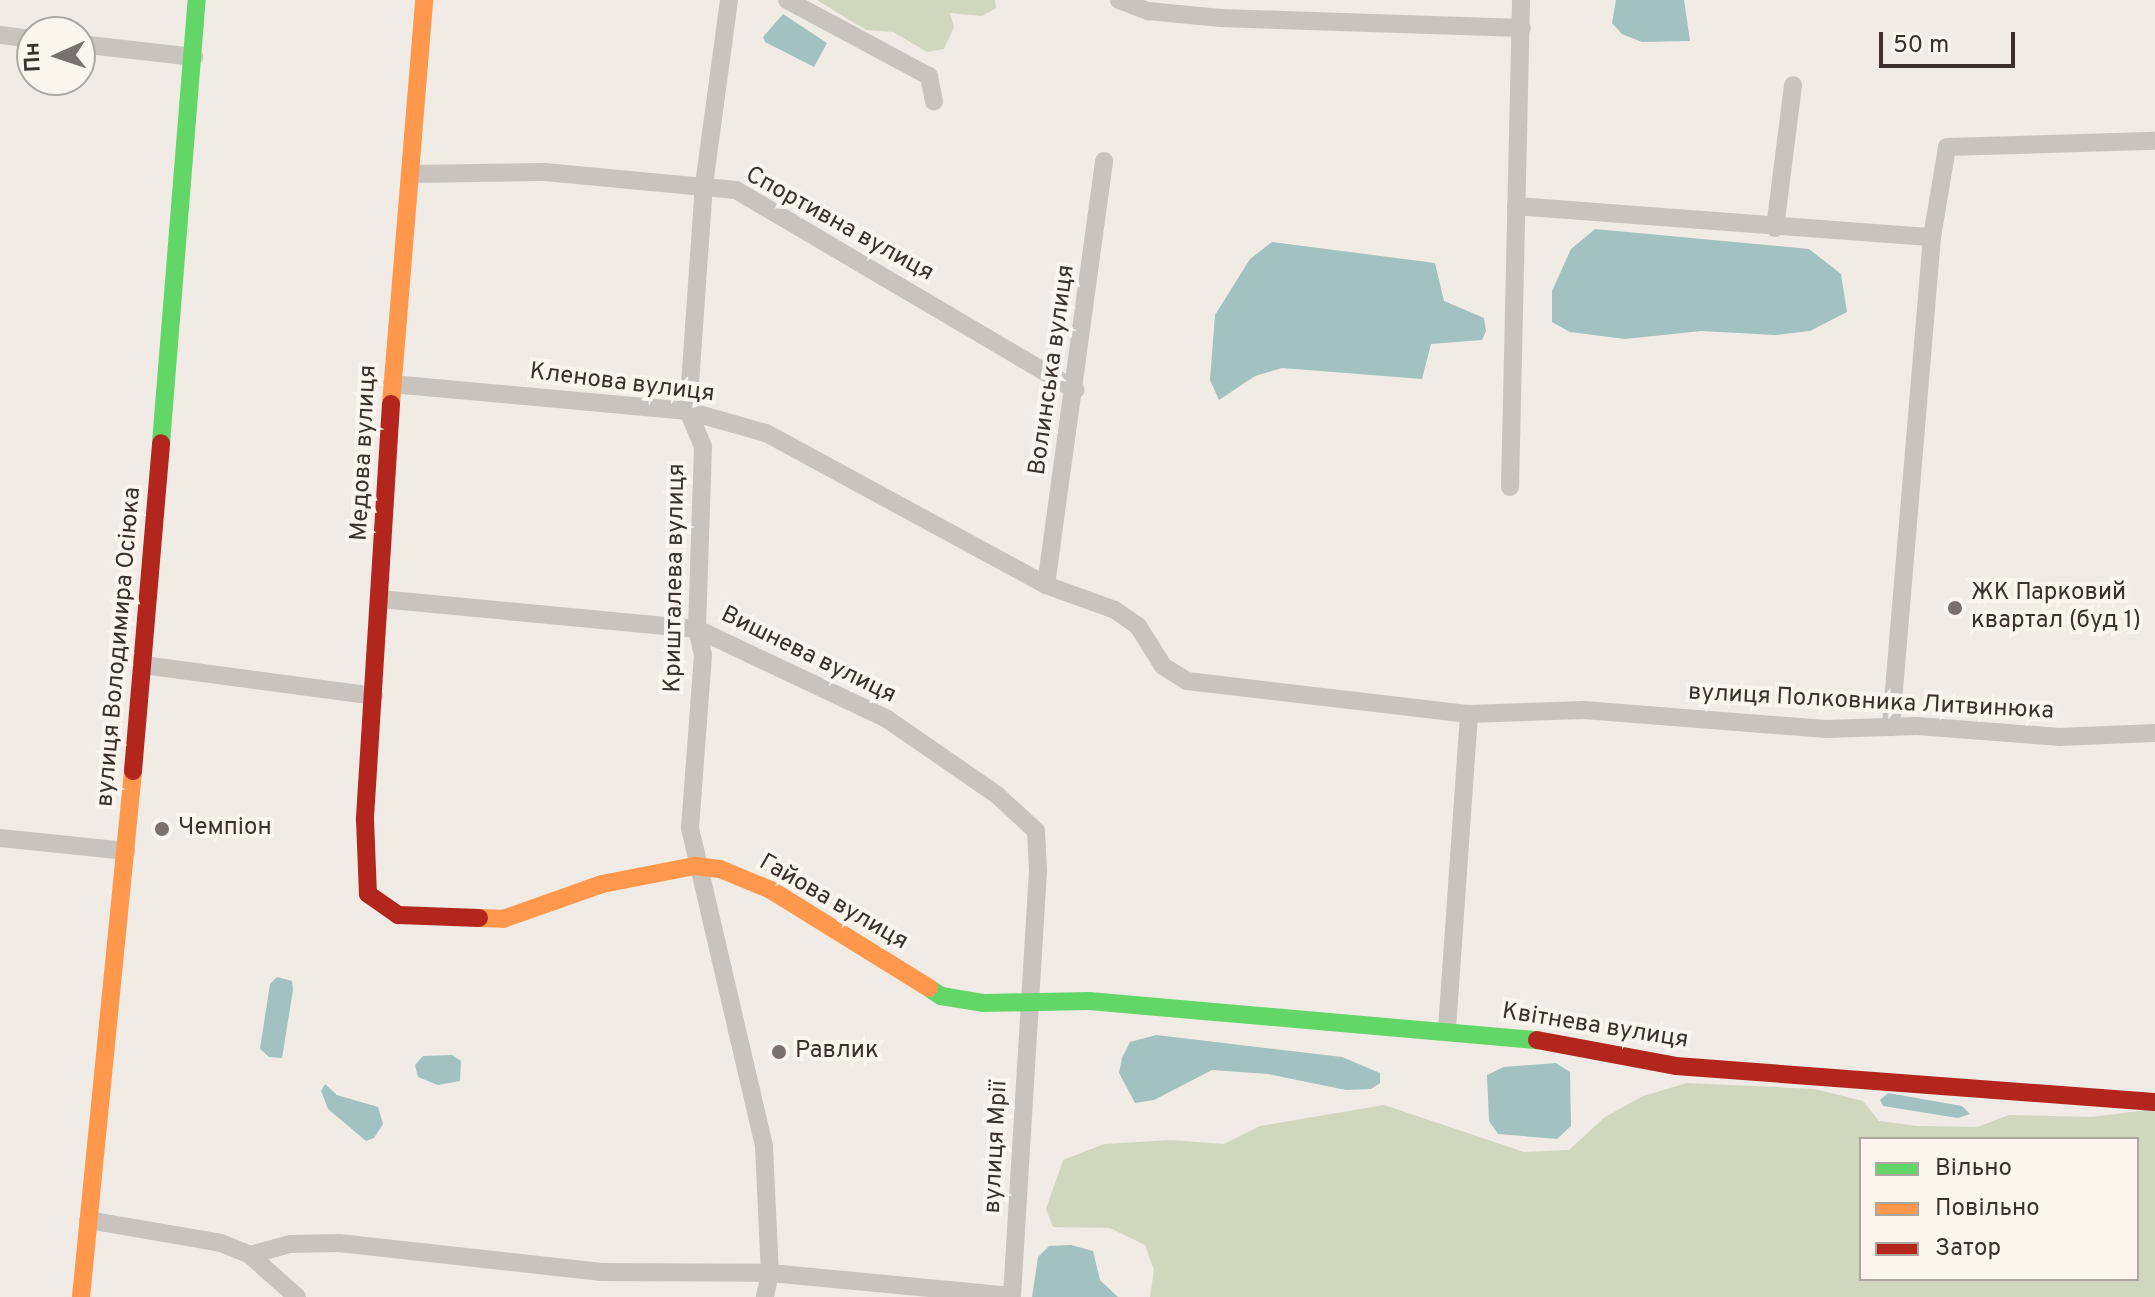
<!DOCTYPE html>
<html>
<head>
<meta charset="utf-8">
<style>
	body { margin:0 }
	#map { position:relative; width:2155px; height:1297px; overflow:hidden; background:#f0ebe5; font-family:Overpass,sans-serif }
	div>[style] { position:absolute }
	.green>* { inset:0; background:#d1d6bf }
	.water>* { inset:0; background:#a1c2c1 }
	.street>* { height:18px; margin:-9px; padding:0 9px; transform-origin:9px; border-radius:9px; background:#c9c3be }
	.fast>* { height:18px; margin:-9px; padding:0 9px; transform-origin:9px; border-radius:9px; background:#63d668 }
	.slow>* { height:18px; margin:-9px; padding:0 9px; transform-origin:9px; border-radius:9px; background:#ff974d }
	.jam>* { height:18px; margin:-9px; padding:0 9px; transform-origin:9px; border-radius:9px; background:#b3261e }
	.dots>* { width:22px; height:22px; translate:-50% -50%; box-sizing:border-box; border:4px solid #fbf5ee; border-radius:50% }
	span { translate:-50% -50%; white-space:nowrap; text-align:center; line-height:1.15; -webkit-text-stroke:8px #fbf5ee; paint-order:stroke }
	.street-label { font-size:24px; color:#3b302b }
	.poi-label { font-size:24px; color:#3b302b }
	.left { translate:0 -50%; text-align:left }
	.legend { position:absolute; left:1859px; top:1137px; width:280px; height:144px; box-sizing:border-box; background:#fbf5ee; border:2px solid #aea6a0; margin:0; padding:10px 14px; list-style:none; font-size:24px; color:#3b302b }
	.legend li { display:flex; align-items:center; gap:16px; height:40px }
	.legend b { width:40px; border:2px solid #aea6a0 }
	.north { position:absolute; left:16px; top:16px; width:80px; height:80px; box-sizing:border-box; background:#fbf5ee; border:2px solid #aea6a0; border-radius:50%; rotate:267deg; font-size:22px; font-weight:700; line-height:32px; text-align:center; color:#3b302b }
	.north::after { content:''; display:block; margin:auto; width:28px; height:36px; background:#7a716c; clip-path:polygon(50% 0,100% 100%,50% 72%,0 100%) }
	.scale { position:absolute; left:1879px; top:32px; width:136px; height:36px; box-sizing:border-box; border:4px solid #3b302b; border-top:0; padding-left:10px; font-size:24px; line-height:28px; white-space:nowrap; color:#3b302b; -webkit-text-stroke:6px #fbf5ee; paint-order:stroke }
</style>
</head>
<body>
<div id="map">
	<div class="green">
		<i style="clip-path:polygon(817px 0,995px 0,996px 8px,982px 16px,950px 13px,954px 27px,944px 49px,927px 52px,893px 32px,866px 30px)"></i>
		<i style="clip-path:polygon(evenodd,1687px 1083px,1815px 1089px,1863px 1101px,1879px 1121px,1917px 1126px,1977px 1127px,2009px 1115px,2091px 1117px,2155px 1109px,2155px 1297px,1150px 1297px,1154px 1270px,1145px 1245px,1110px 1228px,1053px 1227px,1046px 1209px,1063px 1160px,1104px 1144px,1171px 1140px,1224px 1144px,1260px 1126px,1384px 1105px,1524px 1152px,1569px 1150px,1605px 1117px,1643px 1096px,1687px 1083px,1861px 1139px,2137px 1139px,2137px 1279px,1861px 1279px,1861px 1139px)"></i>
	</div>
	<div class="water">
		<i style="clip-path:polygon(1616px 0,1684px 0,1690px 41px,1642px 42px,1622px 34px,1612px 23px)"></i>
		<i style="clip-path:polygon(783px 14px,827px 43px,814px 67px,765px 42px,763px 37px)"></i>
		<i style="clip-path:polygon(1595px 229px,1809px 249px,1841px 274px,1847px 312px,1810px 331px,1775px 335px,1701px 331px,1625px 339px,1570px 332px,1552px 322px,1552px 291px,1571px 249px)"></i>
		<i style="clip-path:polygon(1272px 242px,1435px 263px,1444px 301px,1484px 318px,1486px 331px,1482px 340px,1431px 344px,1422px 379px,1282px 368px,1255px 376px,1219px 400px,1210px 380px,1215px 315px,1250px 259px)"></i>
		<i style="clip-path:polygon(277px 977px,292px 981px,293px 990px,282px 1058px,269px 1057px,260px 1049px,270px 984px)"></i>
		<i style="clip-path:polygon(1156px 1035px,1342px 1057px,1380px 1073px,1380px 1083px,1371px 1089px,1346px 1090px,1268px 1074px,1212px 1070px,1154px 1100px,1135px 1103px,1119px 1073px,1122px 1058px,1130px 1042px)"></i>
		<i style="clip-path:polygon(452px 1055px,461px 1061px,460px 1081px,438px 1085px,418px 1077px,415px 1065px,423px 1056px)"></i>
		<i style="clip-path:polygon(1556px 1063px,1570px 1072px,1571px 1126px,1557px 1139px,1498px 1134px,1489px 1121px,1487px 1075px,1504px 1067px)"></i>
		<i style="clip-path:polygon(325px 1084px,337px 1095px,378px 1107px,383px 1124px,374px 1138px,366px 1141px,328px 1109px,321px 1091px)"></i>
		<i style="clip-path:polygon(1888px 1093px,1962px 1106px,1970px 1114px,1958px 1118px,1883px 1106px,1880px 1100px)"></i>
		<i style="clip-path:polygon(1071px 1245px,1093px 1251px,1100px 1280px,1118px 1297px,1032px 1297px,1038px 1257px,1049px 1246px)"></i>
	</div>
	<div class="street">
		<i style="left:729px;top:0;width:186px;rotate:97.7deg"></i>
		<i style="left:704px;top:184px;width:228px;rotate:94deg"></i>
		<i style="left:688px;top:411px;width:39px;rotate:67deg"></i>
		<i style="left:703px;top:447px;width:182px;rotate:91.9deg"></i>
		<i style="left:697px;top:629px;width:27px;rotate:77deg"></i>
		<i style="left:703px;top:655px;width:173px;rotate:94.3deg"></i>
		<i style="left:690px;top:828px;width:327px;rotate:76.9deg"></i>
		<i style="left:764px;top:1147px;width:126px;rotate:87.3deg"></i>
		<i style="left:770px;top:1273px;width:25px;rotate:102deg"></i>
		<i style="left:787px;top:0;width:161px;rotate:28.2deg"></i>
		<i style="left:929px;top:76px;width:26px;rotate:79deg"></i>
		<i style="left:1119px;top:0;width:31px;rotate:21deg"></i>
		<i style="left:1148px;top:11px;width:73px;rotate:5.5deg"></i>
		<i style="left:1221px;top:18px;width:301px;rotate:1.9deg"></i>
		<i style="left:0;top:35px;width:32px;rotate:7deg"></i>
		<i style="left:80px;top:44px;width:115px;rotate:6.5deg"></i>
		<i style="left:411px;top:174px;width:134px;rotate:-0.9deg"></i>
		<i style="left:545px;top:172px;width:192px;rotate:5.4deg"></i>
		<i style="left:736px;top:190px;width:394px;rotate:30.5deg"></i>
		<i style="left:1516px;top:206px;width:417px;rotate:4.3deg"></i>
		<i style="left:1932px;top:237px;width:492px;rotate:94.8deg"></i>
		<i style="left:1775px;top:228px;width:144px;rotate:-82.8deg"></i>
		<i style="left:1932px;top:237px;width:91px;rotate:-80.5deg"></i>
		<i style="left:1947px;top:147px;width:208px;rotate:-1.7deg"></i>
		<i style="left:392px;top:384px;width:297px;rotate:5.2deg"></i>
		<i style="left:688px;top:411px;width:81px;rotate:15.8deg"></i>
		<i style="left:766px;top:433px;width:319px;rotate:28.5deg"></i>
		<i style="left:1046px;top:585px;width:73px;rotate:19.9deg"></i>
		<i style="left:1115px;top:610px;width:28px;rotate:35deg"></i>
		<i style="left:1138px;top:626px;width:47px;rotate:58deg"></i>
		<i style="left:1163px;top:666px;width:28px;rotate:32deg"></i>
		<i style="left:1187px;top:681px;width:284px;rotate:6.7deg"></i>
		<i style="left:1469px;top:714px;width:115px;rotate:-2deg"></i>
		<i style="left:1584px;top:710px;width:243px;rotate:4.5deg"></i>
		<i style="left:1826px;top:729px;width:91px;rotate:-1.9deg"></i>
		<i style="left:1917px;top:726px;width:142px;rotate:4.4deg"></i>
		<i style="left:2059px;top:737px;width:96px;rotate:-2.4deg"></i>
		<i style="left:1510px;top:487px;width:487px;rotate:-88.7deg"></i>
		<i style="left:1046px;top:585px;width:428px;rotate:-82.2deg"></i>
		<i style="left:380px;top:599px;width:318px;rotate:5.4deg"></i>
		<i style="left:697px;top:629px;width:210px;rotate:25.3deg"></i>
		<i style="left:887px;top:719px;width:134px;rotate:34.6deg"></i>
		<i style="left:997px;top:795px;width:53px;rotate:42.7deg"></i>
		<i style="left:1036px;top:831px;width:40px;rotate:87.1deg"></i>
		<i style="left:1038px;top:871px;width:427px;rotate:93.5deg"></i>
		<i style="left:143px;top:665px;width:233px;rotate:7.6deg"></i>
		<i style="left:0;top:838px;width:127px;rotate:5.9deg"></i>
		<i style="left:1447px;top:1029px;width:316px;rotate:-86deg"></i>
		<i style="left:88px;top:1220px;width:135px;rotate:9.8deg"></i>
		<i style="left:221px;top:1243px;width:31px;rotate:22deg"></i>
		<i style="left:250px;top:1255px;width:63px;rotate:41.8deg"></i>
		<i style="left:250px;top:1255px;width:41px;rotate:-15.4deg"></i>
		<i style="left:290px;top:1244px;width:49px;rotate:-1.2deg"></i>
		<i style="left:339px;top:1243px;width:264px;rotate:6.3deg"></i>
		<i style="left:601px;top:1272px;width:169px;rotate:0.3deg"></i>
		<i style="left:770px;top:1273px;width:243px;rotate:5.4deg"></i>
	</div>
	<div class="fast">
		<i style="left:161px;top:443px;width:444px;rotate:-85.4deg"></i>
		<i style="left:929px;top:988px;width:14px;rotate:34deg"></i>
		<i style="left:941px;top:996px;width:44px;rotate:9.2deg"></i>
		<i style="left:984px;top:1003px;width:105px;rotate:-1.1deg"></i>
		<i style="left:1089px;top:1001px;width:450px;rotate:5deg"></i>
	</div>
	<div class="slow">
		<i style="left:391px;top:404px;width:405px;rotate:-85.3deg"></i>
		<i style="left:479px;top:918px;width:24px;rotate:2deg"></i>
		<i style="left:503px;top:919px;width:105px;rotate:-19.5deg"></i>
		<i style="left:602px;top:884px;width:95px;rotate:-11deg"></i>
		<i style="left:695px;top:866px;width:25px;rotate:7deg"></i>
		<i style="left:720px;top:869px;width:55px;rotate:22.4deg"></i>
		<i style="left:771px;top:890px;width:186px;rotate:31.8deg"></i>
		<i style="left:81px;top:1297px;width:529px;rotate:-84.35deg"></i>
	</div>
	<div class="jam">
		<i style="left:391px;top:404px;width:417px;rotate:93.6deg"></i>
		<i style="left:365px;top:820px;width:74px;rotate:87.7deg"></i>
		<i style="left:368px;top:894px;width:37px;rotate:35deg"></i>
		<i style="left:398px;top:915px;width:81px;rotate:2.1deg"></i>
		<i style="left:133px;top:771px;width:329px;rotate:-85.1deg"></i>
		<i style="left:1537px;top:1040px;width:141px;rotate:10.6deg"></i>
		<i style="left:1676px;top:1066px;width:480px;rotate:4.3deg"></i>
	</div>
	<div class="dots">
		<i style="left:1955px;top:608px;background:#7a716c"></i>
		<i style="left:162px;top:829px;background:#7a716c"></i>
		<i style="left:779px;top:1052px;background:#7a716c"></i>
	</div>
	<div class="street-label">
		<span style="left:839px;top:225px;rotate:29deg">Спортивна вулиця</span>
		<span style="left:1053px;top:370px;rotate:-82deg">Волинська вулиця</span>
		<span style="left:622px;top:384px;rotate:7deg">Кленова вулиця</span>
		<span style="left:365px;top:453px;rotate:-87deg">Медова вулиця</span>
		<span style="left:676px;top:578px;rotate:-89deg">Кришталева вулиця</span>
		<span style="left:120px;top:647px;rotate:-85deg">вулиця Володимира Осіюка</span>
		<span style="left:808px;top:656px;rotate:26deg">Вишнева вулиця</span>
		<span style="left:1871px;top:703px;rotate:3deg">вулиця Полковника Литвинюка</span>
		<span style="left:833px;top:903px;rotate:30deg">Гайова вулиця</span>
		<span style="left:1595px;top:1027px;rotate:9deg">Квітнева вулиця</span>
		<span style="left:997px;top:1147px;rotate:-87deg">вулиця Мрії</span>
	</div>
	<div class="poi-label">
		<span class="left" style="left:1971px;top:608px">ЖК Парковий<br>квартал (буд 1)</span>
		<span class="left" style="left:178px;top:829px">Чемпіон</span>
		<span class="left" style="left:795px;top:1052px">Равлик</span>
	</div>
	<ul class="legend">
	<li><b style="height:10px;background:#63d668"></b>Вільно</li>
	<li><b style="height:10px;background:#ff974d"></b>Повільно</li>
	<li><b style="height:10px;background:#b3261e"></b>Затор</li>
	</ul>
	<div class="north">Пн</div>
	<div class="scale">50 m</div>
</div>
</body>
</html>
